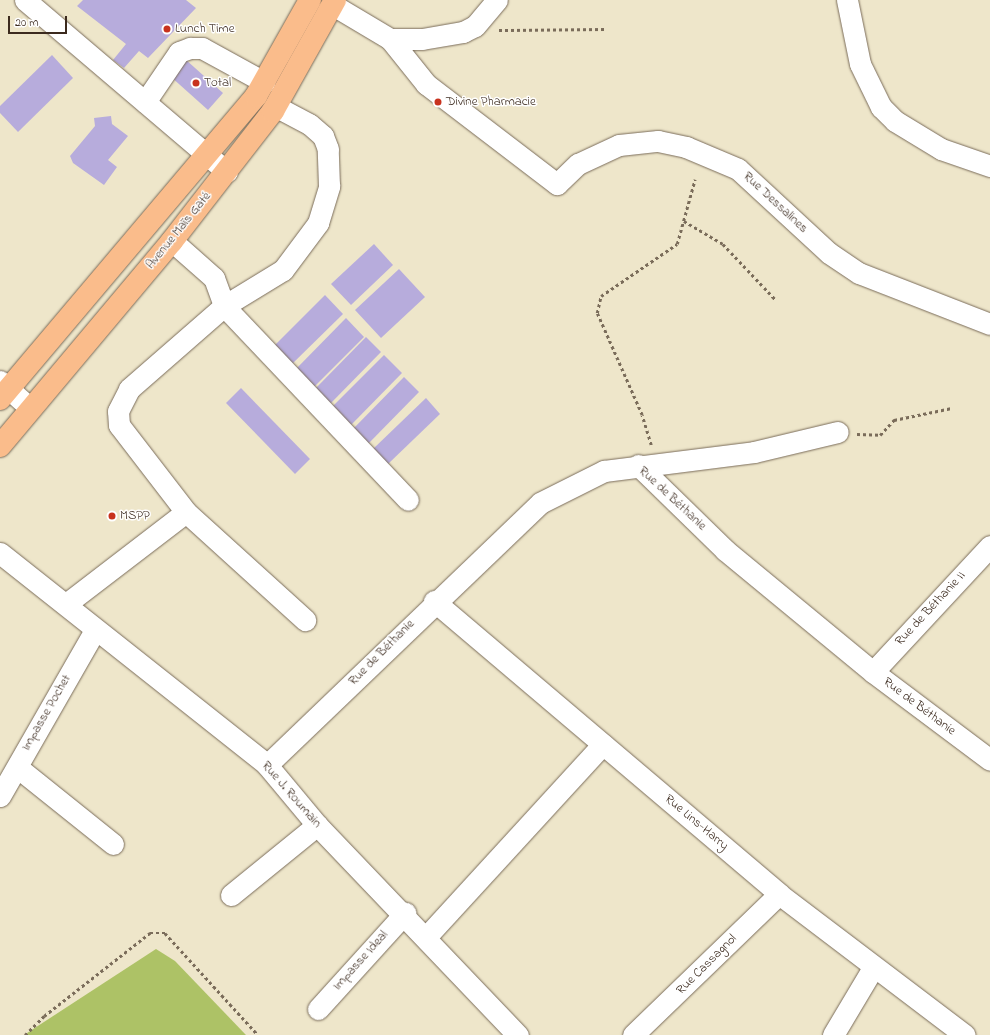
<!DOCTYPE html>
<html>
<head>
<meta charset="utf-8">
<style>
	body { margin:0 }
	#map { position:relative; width:990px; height:1035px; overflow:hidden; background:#eee6ca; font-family:"Indie Flower",sans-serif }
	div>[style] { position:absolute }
	.green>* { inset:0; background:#adc266 }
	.building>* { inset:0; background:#b7acdc }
	.path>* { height:2.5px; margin-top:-1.25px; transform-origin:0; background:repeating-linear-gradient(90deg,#7a6c5a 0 3px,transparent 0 6px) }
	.roads { filter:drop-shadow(0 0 1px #7a6c5a) drop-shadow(0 0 1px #7a6c5a) }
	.minor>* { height:21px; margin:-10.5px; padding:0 10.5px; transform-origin:10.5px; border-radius:10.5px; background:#fff }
	.major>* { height:22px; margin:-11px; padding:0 11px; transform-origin:11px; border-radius:11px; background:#fabc8b }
	.dots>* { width:11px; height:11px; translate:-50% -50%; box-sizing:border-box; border:2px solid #fff; border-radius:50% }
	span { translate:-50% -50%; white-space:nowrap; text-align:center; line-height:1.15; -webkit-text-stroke:3px #fff; paint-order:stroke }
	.poi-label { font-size:13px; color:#3b2a1e }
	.left { translate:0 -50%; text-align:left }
	.street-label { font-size:13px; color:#3b2a1e }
	.scale { position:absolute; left:8px; top:16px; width:59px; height:18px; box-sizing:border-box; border:2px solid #3b2a1e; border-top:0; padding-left:5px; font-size:12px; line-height:14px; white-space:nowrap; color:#3b2a1e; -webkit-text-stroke:3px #fff; paint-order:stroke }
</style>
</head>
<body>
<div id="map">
	<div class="green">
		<i style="clip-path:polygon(156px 949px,175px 961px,246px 1035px,24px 1035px)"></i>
	</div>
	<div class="building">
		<i style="clip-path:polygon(83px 0,186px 0,196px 8px,148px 58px,139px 51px,124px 68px,113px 60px,126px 44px,77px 6px)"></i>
		<i style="clip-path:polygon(52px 55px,73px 78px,18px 132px,0 113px,0 106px)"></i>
		<i style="clip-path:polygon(185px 59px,223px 93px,208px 110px,170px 76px)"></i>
		<i style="clip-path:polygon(111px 116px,112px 124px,128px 136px,108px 160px,117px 167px,104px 185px,73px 163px,70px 156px,95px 126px,94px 118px)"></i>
		<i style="clip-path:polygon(374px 244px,393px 265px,351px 305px,331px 284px)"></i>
		<i style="clip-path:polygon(399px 269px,425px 297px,381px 338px,355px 310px)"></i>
		<i style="clip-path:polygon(325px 295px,343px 314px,291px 365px,273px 347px)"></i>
		<i style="clip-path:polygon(346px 318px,364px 337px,313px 388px,295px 370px)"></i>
		<i style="clip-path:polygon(366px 337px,381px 352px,330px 404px,315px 389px)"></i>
		<i style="clip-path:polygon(384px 355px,402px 373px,351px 425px,333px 406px)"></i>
		<i style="clip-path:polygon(404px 377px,419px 392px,368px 444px,353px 429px)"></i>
		<i style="clip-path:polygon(241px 388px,310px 459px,295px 474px,226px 403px)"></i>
		<i style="clip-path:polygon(426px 398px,440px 414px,388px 464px,373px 449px)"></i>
	</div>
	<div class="path">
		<i style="left:499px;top:30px;width:106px;rotate:-0.5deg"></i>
		<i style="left:684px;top:221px;width:45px;rotate:30.5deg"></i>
		<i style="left:723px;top:244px;width:76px;rotate:46.6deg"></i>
		<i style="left:857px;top:434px;width:23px;rotate:2deg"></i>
		<i style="left:880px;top:435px;width:21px;rotate:-47deg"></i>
		<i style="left:894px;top:420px;width:59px;rotate:-11.7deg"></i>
		<i style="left:651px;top:445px;width:31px;rotate:-107deg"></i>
		<i style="left:642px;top:415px;width:111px;rotate:-113.8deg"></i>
		<i style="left:597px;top:313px;width:17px;rotate:-77deg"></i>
		<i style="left:601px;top:296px;width:92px;rotate:-34.4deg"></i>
		<i style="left:677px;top:244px;width:67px;rotate:-74.5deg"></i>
		<i style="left:25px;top:1035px;width:27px;rotate:-45deg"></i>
		<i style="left:44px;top:1016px;width:135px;rotate:-38.1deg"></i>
		<i style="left:150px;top:933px;width:15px"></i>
		<i style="left:165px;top:933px;width:138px;rotate:47.6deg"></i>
	</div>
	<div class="roads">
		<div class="minor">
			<i style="left:25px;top:0;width:265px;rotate:40.4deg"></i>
			<i style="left:847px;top:0;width:65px;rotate:78.5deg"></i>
			<i style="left:860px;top:64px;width:48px;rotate:64deg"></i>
			<i style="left:881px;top:107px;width:20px;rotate:45deg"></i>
			<i style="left:895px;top:121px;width:54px;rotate:31.3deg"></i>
			<i style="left:941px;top:149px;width:52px;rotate:19.1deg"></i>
			<i style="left:333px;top:5px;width:66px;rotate:30.8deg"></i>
			<i style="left:390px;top:39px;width:58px;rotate:51.3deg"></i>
			<i style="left:426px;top:84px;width:165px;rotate:37.4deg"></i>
			<i style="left:557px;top:184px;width:29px;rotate:-44deg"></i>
			<i style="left:578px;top:164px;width:45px;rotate:-24.9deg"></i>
			<i style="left:619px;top:145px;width:39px;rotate:-6deg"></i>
			<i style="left:658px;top:141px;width:29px;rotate:12deg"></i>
			<i style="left:686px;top:147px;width:56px;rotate:22.9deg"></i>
			<i style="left:738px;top:169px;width:124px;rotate:42.7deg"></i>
			<i style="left:829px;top:253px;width:36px;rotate:34deg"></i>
			<i style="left:859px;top:273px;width:141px;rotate:21.3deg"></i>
			<i style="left:390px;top:39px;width:32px"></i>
			<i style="left:422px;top:39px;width:42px;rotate:-9.7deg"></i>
			<i style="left:463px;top:32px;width:13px;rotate:-27deg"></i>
			<i style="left:475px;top:26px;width:34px;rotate:-50deg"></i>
			<i style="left:145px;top:102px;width:60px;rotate:-55.8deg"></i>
			<i style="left:179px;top:52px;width:12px;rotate:-20deg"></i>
			<i style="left:190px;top:48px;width:12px"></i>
			<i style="left:202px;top:48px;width:71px;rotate:28.7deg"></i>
			<i style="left:172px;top:241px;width:56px;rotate:41.4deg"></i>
			<i style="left:214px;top:278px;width:30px;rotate:70deg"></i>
			<i style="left:224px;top:306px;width:267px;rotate:46.5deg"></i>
			<i style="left:0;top:381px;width:40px;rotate:42deg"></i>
			<i style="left:638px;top:465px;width:122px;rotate:44.3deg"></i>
			<i style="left:725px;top:550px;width:192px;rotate:39.5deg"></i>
			<i style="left:873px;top:672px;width:146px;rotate:36.9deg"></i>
			<i style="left:186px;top:512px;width:110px;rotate:-127.6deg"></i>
			<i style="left:119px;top:425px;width:14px;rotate:-94deg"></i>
			<i style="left:118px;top:411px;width:25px;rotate:-63deg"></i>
			<i style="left:129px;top:389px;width:126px;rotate:-41.1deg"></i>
			<i style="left:224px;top:306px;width:69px;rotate:-31.4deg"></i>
			<i style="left:283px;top:270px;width:59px;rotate:-53.3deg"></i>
			<i style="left:318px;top:223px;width:39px;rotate:-73deg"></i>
			<i style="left:329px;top:186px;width:37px;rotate:-92deg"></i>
			<i style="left:328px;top:149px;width:14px;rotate:-111deg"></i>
			<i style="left:323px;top:136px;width:18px;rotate:-139deg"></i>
			<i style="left:309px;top:124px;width:38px;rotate:-152deg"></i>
			<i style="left:0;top:553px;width:341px;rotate:38.4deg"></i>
			<i style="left:267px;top:765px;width:78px;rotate:50.2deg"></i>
			<i style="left:317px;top:825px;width:291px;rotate:46.3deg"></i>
			<i style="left:434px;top:601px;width:453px;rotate:40.3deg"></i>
			<i style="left:779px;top:894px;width:233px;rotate:37.2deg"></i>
			<i style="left:66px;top:604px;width:151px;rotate:-37.5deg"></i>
			<i style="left:186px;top:512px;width:161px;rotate:42.2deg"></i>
			<i style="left:873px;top:672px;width:172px;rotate:-47.1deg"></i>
			<i style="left:267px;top:765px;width:378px;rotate:-43.8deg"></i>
			<i style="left:540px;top:503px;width:72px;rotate:-26.6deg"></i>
			<i style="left:604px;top:471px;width:151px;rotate:-7.2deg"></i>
			<i style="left:754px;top:452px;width:86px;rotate:-13.4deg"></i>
			<i style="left:17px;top:767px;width:123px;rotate:38.7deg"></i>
			<i style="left:0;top:796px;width:191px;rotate:-60.2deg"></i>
			<i style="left:231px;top:895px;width:111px;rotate:-39.1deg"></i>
			<i style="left:427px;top:936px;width:260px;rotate:-47.5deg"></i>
			<i style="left:318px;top:1009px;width:130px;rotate:-47.8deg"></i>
			<i style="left:633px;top:1035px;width:203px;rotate:-44deg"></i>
			<i style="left:833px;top:1035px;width:78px;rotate:-59.2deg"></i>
		</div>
		<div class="major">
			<i style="left:0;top:399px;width:397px;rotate:-49.8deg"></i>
			<i style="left:256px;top:96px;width:110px;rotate:-60.6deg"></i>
			<i style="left:0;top:446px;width:268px;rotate:-50deg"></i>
			<i style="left:172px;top:241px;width:165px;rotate:-52.2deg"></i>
			<i style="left:273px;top:111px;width:127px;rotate:-60.8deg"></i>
		</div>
	</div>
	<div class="dots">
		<i style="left:167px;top:29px;background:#c8321e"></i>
		<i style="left:196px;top:83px;background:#c8321e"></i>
		<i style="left:438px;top:102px;background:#c8321e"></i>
		<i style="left:112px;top:516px;background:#c8321e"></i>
	</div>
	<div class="poi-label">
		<span class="left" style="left:175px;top:29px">Lunch Time</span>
		<span class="left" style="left:204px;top:83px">Total</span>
		<span class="left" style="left:446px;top:102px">Divine Pharmacie</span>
		<span class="left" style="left:120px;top:516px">MSPP</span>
	</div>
	<div class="street-label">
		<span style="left:775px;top:203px;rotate:43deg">Rue Dessalines</span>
		<span style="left:179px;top:231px;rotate:-51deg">Avenue Maïs Gaté</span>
		<span style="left:672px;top:499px;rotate:43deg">Rue de Béthanie</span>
		<span style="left:931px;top:609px;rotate:-47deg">Rue de Béthanie II</span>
		<span style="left:382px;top:653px;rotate:-45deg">Rue de Béthanie</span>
		<span style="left:919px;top:707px;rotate:37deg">Rue de Béthanie</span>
		<span style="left:47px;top:713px;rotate:-60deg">Impasse Pochet</span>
		<span style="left:291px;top:795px;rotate:49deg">Rue J. Roumain</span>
		<span style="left:696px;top:823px;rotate:40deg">Rue Lins-Harry</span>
		<span style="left:361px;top:961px;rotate:-48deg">Impasse Ideal</span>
		<span style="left:707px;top:965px;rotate:-45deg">Rue Cassagnol</span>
	</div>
	<div class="scale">20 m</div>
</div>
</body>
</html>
